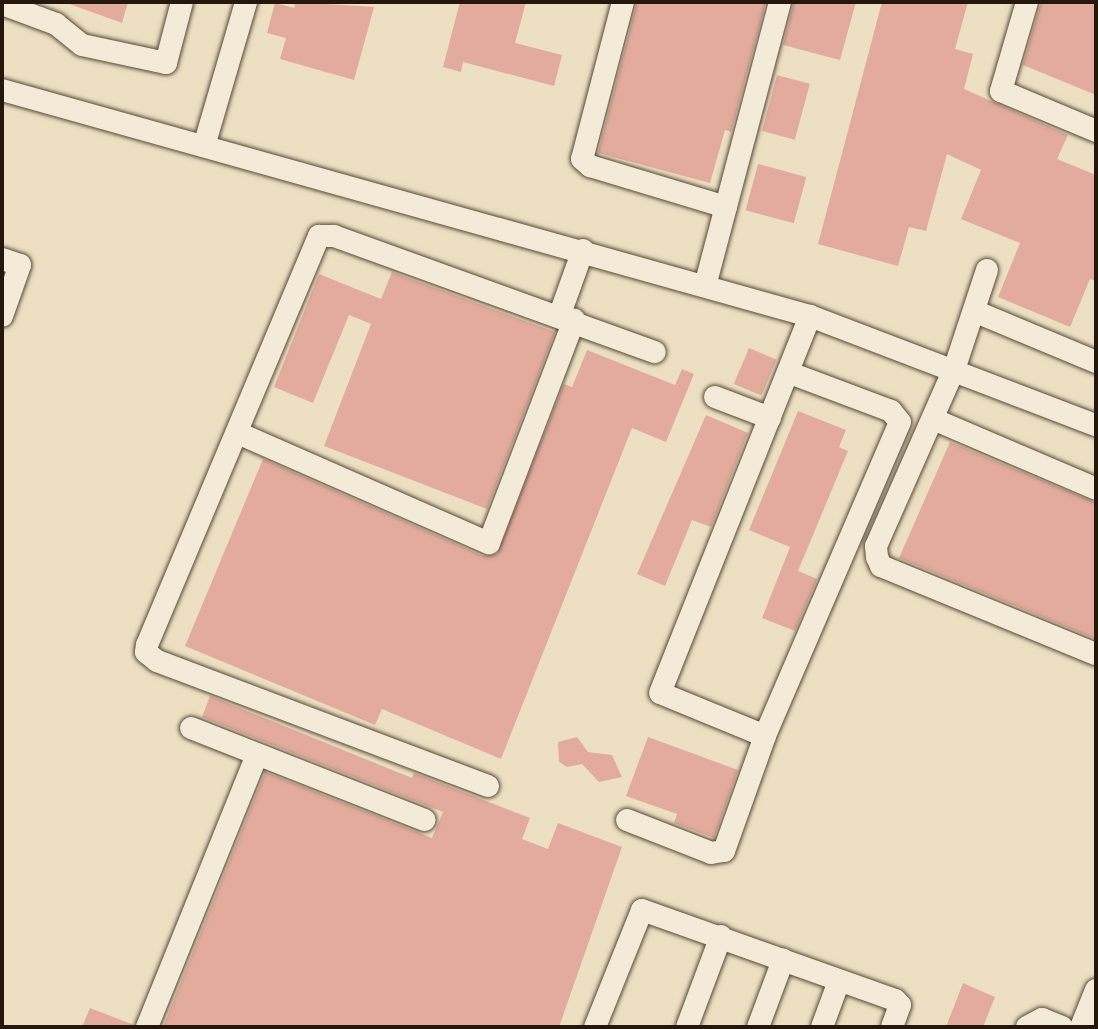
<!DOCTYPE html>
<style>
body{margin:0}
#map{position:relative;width:1098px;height:1029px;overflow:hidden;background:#ede0c2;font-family:"IM FELL French Canon",serif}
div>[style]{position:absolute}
.building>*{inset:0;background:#e2ab9d;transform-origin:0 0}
.roads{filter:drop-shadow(0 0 2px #574939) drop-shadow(0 0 2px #574939)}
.minor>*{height:22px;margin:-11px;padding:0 11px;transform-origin:11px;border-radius:11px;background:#f3ebd7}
span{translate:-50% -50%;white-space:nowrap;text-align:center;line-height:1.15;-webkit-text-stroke:6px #f3ebd7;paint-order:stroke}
.frame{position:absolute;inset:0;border:4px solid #25170b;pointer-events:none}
</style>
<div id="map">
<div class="building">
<div style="clip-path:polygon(64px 2px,128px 2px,122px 23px)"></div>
<div style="clip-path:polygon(296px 2px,374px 7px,354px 80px,280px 59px,286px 38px,267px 33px,275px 3px,294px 8px)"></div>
<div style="clip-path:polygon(460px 2px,526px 2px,515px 43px,562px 55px,554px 86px,463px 62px,461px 72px,443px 67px)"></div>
<div style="clip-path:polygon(637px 2px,766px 2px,731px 132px,725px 130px,710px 183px,598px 153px)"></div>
<div style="clip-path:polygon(794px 2px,856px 2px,840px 60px,783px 45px)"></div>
<div style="clip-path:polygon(882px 2px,968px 2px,955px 49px,973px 54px,964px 89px,1068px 135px,1057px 159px,1096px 175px,1096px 281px,1090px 279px,1070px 327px,998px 297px,1020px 243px,961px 219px,981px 170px,947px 154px,926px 231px,909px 227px,898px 266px,818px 244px)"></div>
<div style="clip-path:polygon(1041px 2px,1096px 2px,1096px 95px,1023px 65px)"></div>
<div style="left:777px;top:75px;width:34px;height:58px;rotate:15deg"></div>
<div style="left:758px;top:164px;width:50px;height:48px;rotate:15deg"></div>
<div style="clip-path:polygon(392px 272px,555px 332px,487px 509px,324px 446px,371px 324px,349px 315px,313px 403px,274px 387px,319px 274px,381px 299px)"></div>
<div style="left:749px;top:348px;width:30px;height:39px;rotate:23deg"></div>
<div style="clip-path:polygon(587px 350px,675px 385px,682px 369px,694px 374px,666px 442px,632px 428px,501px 759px,382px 709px,375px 725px,185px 646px,263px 459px,483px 556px,497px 554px,564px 384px,572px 387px)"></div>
<div style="clip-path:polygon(798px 411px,846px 430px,839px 447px,848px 451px,798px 571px,817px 579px,795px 631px,762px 618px,790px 547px,749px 530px)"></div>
<div style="clip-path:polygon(706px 415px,748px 433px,711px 527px,692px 520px,665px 586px,637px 574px)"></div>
<div style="clip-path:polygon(950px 442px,1096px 503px,1096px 639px,899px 558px)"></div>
<div style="clip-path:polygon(210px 696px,412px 778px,414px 773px,530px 818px,522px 839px,548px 849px,558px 823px,622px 847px,559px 1027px,163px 1027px,265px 772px,432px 838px,443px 812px,202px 717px)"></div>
<div style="clip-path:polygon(577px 737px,588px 752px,612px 755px,622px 777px,599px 782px,582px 764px,567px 767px,559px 762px,558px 742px)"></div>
<div style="clip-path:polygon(648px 737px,738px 770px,714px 838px,674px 823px,677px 814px,626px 796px)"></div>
<div style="clip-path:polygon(963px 983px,995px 997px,983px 1027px,946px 1027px)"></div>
<div style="clip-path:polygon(90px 1008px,134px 1025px,133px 1027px,82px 1027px)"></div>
</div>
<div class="roads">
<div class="minor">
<div style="left:623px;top:2px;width:162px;rotate:104.6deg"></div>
<div style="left:582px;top:159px;width:11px;rotate:41deg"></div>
<div style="left:590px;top:166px;width:142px;rotate:16.8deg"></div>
<div style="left:1027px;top:2px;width:93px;rotate:106.3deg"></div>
<div style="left:1001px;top:91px;width:103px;rotate:22.8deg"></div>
<div style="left:2px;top:4px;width:58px;rotate:20.3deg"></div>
<div style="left:56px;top:24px;width:33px;rotate:39deg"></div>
<div style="left:82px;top:45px;width:86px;rotate:12.1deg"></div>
<div style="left:166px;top:63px;width:63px;rotate:-75.3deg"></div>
<div style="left:2px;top:90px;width:839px;rotate:15.63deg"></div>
<div style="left:810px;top:316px;width:306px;rotate:20.9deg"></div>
<div style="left:204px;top:146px;width:150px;rotate:-73.7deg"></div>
<div style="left:2px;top:259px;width:19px;rotate:18deg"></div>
<div style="left:20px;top:265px;width:54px;rotate:109.4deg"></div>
<div style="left:987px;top:270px;width:102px;rotate:108.3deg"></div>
<div style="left:955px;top:367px;width:196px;rotate:113.8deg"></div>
<div style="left:876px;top:546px;width:11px;rotate:85deg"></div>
<div style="left:877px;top:557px;width:10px;rotate:66deg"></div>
<div style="left:881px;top:566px;width:232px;rotate:22.3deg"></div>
<div style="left:705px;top:286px;width:294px;rotate:-75.2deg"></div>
<div style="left:974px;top:311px;width:132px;rotate:22.7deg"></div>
<div style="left:560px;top:314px;width:68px;rotate:-70.2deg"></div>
<div style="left:790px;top:373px;width:108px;rotate:20.6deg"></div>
<div style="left:891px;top:411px;width:14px;rotate:51deg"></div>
<div style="left:900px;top:422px;width:342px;rotate:113.3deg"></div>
<div style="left:765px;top:736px;width:113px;rotate:-157.7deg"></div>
<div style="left:660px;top:693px;width:406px;rotate:-68.3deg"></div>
<div style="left:715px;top:397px;width:59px;rotate:20.9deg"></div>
<div style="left:933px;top:419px;width:177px;rotate:23.2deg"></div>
<div style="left:238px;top:433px;width:274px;rotate:23.7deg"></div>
<div style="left:489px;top:543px;width:239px;rotate:-69.1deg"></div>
<div style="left:191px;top:728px;width:251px;rotate:21.5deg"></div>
<div style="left:488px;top:786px;width:354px;rotate:-159.3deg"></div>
<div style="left:157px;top:661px;width:14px;rotate:-141deg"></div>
<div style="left:146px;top:652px;width:7px;rotate:-82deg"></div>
<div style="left:147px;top:645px;width:444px;rotate:-67.2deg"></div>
<div style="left:319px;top:236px;width:15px"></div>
<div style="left:334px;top:236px;width:341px;rotate:19.9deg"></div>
<div style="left:627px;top:820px;width:90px;rotate:21.4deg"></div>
<div style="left:711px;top:853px;width:13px;rotate:-9deg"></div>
<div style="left:724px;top:851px;width:122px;rotate:-70.4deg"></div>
<div style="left:147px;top:1027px;width:293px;rotate:-68deg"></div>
<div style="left:595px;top:1027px;width:126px;rotate:-68.1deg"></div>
<div style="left:642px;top:910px;width:269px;rotate:19.6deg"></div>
<div style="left:895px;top:1000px;width:7px;rotate:45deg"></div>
<div style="left:900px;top:1005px;width:23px;rotate:110deg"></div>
<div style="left:687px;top:1027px;width:97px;rotate:-69.5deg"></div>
<div style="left:758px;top:1027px;width:72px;rotate:-69.5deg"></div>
<div style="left:822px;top:1027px;width:49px;rotate:-69.7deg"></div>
<div style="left:1027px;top:1027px;width:17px;rotate:-28deg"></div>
<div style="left:1042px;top:1019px;width:22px;rotate:22deg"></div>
<div style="left:1081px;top:1027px;width:40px;rotate:-68deg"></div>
</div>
</div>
<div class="frame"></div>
</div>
